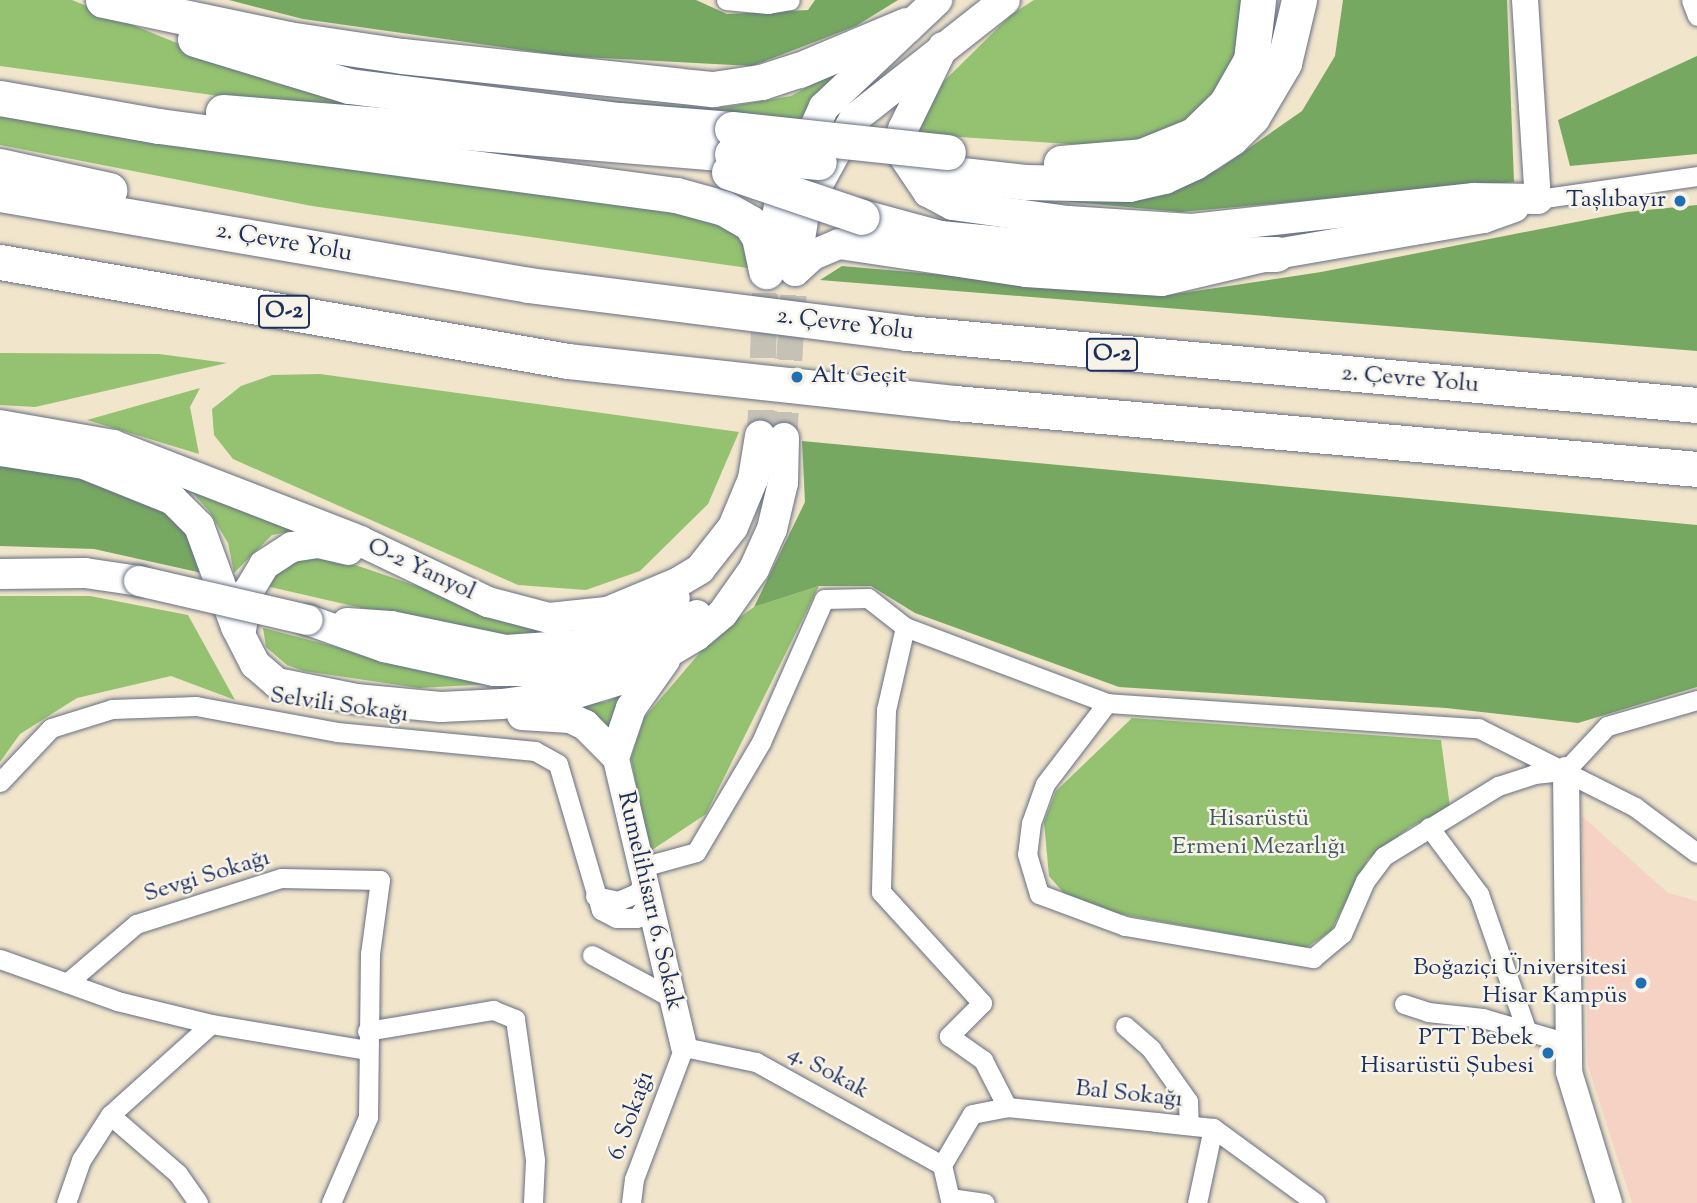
<!DOCTYPE html>
<meta charset="utf-8">
<style>
body{margin:0}
#map{position:relative;width:1697px;height:1203px;overflow:hidden;background:#f1e5cb;font-family:"Sorts Mill Goudy",serif}
div>[style]{position:absolute}
.built>*{inset:0;background:#f6d2c4}
.green>*{inset:0;background:#94c270}
.forest>*{inset:0;background:#77a862}
.secondary-tunnel>*{height:26px;margin-top:-13px;transform-origin:0;background:repeating-linear-gradient(90deg,#c6c1b5 0 26px,transparent 0 39px)}
.roads{filter:drop-shadow(0 0 2px #666f84) drop-shadow(0 0 2px #666f84)}
.street>*{height:19px;margin:-9.5px;padding:0 9.5px;transform-origin:9.5px;border-radius:9.5px;background:#fff}
.secondary>*{height:26px;margin:-13px;padding:0 13px;transform-origin:13px;border-radius:13px;background:#fff}
.primary>*{height:30px;margin:-15px;padding:0 15px;transform-origin:15px;border-radius:15px;background:#fff}
.highway>*{height:35px;margin:-17.5px;padding:0 17.5px;transform-origin:17.5px;border-radius:17.5px;background:#fff}
.bridges{filter:drop-shadow(0 0 2px #666f84) drop-shadow(0 0 2px #666f84)}
.primary-bridge>*{height:30px;margin:-15px;padding:0 15px;transform-origin:15px;border-radius:15px;background:#fff}
.highway-bridge>*{height:35px;margin:-17.5px;padding:0 17.5px;transform-origin:17.5px;border-radius:17.5px;background:#fff}
.dots>*{width:19px;height:19px;translate:-50% -50%;box-sizing:border-box;border:4px solid #f7f3e8;border-radius:50%}
span{translate:-50% -50%;white-space:nowrap;text-align:center;line-height:1.15;-webkit-text-stroke:5px #f7f3e8;paint-order:stroke}
.shield-label span{padding:2px 5px;background:#f7f3e8;border:2px solid;border-radius:5px;-webkit-text-stroke-width:0}
.shield-label{font-size:23px;color:#1b2f5e;font-weight:700}
.poi-label{font-size:24px;color:#1b2f5e}
.right{translate:-100% -50%;text-align:right}
.left{translate:0 -50%;text-align:left}
.street-label{font-size:24px;color:#1b2f5e}
.park-label{font-size:24px;color:#3f5b63}
</style>
<div id="map">
<div class="built">
<div style="clip-path:polygon(1582px 816px,1668px 893px,1697px 901px,1697px 1203px,1632px 1203px,1588px 1066px)"></div>
</div>
<div class="green">
<div style="clip-path:polygon(0 0,72px 0,274px 83px,376px 107px,249px 100px,0 66px)"></div>
<div style="clip-path:polygon(1034px 0,1248px 0,1241px 60px,1181px 129px,1116px 147px,913px 134px,941px 84px,1012px 14px)"></div>
<div style="clip-path:polygon(853px 61px,800px 128px,429px 85px,715px 109px,791px 96px)"></div>
<div style="clip-path:polygon(0 117px,376px 163px,671px 207px,737px 224px,752px 249px,748px 268px,312px 206px,0 145px)"></div>
<div style="clip-path:polygon(0 353px,159px 354px,227px 363px,35px 407px,0 405px)"></div>
<div style="clip-path:polygon(320px 374px,739px 432px,708px 504px,640px 571px,586px 590px,518px 585px,233px 459px,214px 435px,212px 409px,241px 386px,272px 375px)"></div>
<div style="clip-path:polygon(200px 388px,190px 407px,199px 454px,87px 420px)"></div>
<div style="clip-path:polygon(184px 483px,304px 529px,272px 535px,234px 573px,228px 543px,209px 511px)"></div>
<div style="clip-path:polygon(302px 557px,332px 557px,549px 631px,497px 639px,266px 586px,282px 566px)"></div>
<div style="clip-path:polygon(819px 586px,706px 814px,649px 852px,631px 758px,644px 718px,715px 635px,754px 607px)"></div>
<div style="clip-path:polygon(0 596px,90px 596px,188px 615px,235px 700px,171px 676px,77px 698px,20px 734px,0 762px)"></div>
<div style="clip-path:polygon(263px 628px,457px 678px,526px 682px,419px 688px,304px 671px,287px 665px,266px 647px)"></div>
<div style="clip-path:polygon(635px 688px,614px 732px,565px 706px,606px 702px)"></div>
<div style="clip-path:polygon(1132px 718px,1441px 740px,1450px 807px,1410px 827px,1368px 859px,1331px 931px,1306px 948px,1109px 912px,1069px 899px,1049px 876px,1044px 822px,1056px 791px)"></div>
</div>
<div class="forest">
<div style="clip-path:polygon(229px 0,696px 0,727px 14px,808px 10px,815px 0,898px 0,856px 26px,752px 66px,564px 56px,303px 19px)"></div>
<div style="clip-path:polygon(1343px 0,1507px 0,1514px 182px,1181px 212px,997px 195px,1157px 194px,1219px 169px,1302px 111px,1335px 56px)"></div>
<div style="clip-path:polygon(1697px 56px,1697px 154px,1570px 166px,1558px 120px)"></div>
<div style="clip-path:polygon(1697px 205px,1697px 351px,820px 280px,842px 266px,1169px 295px,1321px 272px,1627px 212px)"></div>
<div style="clip-path:polygon(802px 441px,1697px 525px,1697px 687px,1578px 723px,1446px 708px,1119px 687px,915px 613px,871px 586px,819px 586px,754px 607px,805px 502px)"></div>
<div style="clip-path:polygon(0 458px,126px 488px,185px 527px,202px 573px,94px 549px,0 546px)"></div>
</div>
<div class="secondary-tunnel">
<div style="left:760px;top:436px;width:165px;rotate:-87.9deg"></div>
<div style="left:784px;top:438px;width:167px;rotate:-86.2deg"></div>
</div>
<div class="roads">
<div class="street">
<div style="left:726px;top:0;width:42px;rotate:5.4deg"></div>
<div style="left:768px;top:4px;width:22px;rotate:-10deg"></div>
<div style="left:1691px;top:0;width:17px;rotate:69deg"></div>
<div style="left:1538px;top:199px;width:161px;rotate:-8.2deg"></div>
<div style="left:905px;top:627px;width:85px;rotate:102.9deg"></div>
<div style="left:886px;top:710px;width:182px;rotate:91.6deg"></div>
<div style="left:881px;top:892px;width:150px;rotate:47.7deg"></div>
<div style="left:982px;top:1003px;width:47px;rotate:135deg"></div>
<div style="left:949px;top:1036px;width:42px;rotate:35.2deg"></div>
<div style="left:983px;top:1060px;width:53px;rotate:62.9deg"></div>
<div style="left:1107px;top:703px;width:102px;rotate:127.4deg"></div>
<div style="left:1045px;top:784px;width:41px;rotate:109.7deg"></div>
<div style="left:1031px;top:823px;width:31px;rotate:97deg"></div>
<div style="left:1027px;top:854px;width:42px;rotate:73.3deg"></div>
<div style="left:1039px;top:894px;width:92px;rotate:20.4deg"></div>
<div style="left:1125px;top:926px;width:191px;rotate:9.7deg"></div>
<div style="left:1313px;top:958px;width:38px;rotate:-40deg"></div>
<div style="left:1342px;top:934px;width:58px;rotate:-66.5deg"></div>
<div style="left:1365px;top:881px;width:31px;rotate:-53deg"></div>
<div style="left:1384px;top:856px;width:134px;rotate:-31.6deg"></div>
<div style="left:1498px;top:786px;width:38px;rotate:-18deg"></div>
<div style="left:1534px;top:774px;width:31px;rotate:-6deg"></div>
<div style="left:1566px;top:770px;width:60px;rotate:-47deg"></div>
<div style="left:1607px;top:726px;width:94px;rotate:-16.1deg"></div>
<div style="left:0;top:782px;width:74px;rotate:-46.6deg"></div>
<div style="left:51px;top:728px;width:64px;rotate:-17.3deg"></div>
<div style="left:112px;top:709px;width:84px;rotate:-2deg"></div>
<div style="left:196px;top:706px;width:143px;rotate:10.4deg"></div>
<div style="left:337px;top:732px;width:199px;rotate:5.5deg"></div>
<div style="left:535px;top:751px;width:26px;rotate:29deg"></div>
<div style="left:558px;top:764px;width:152px;rotate:73.6deg"></div>
<div style="left:601px;top:910px;width:17px;rotate:28deg"></div>
<div style="left:616px;top:918px;width:21px"></div>
<div style="left:637px;top:918px;width:22px;rotate:-56deg"></div>
<div style="left:1429px;top:827px;width:84px;rotate:53.3deg"></div>
<div style="left:1479px;top:894px;width:143px;rotate:70.8deg"></div>
<div style="left:642px;top:867px;width:56px;rotate:-15.5deg"></div>
<div style="left:696px;top:852px;width:128px;rotate:-59.4deg"></div>
<div style="left:761px;top:742px;width:156px;rotate:-66.2deg"></div>
<div style="left:824px;top:599px;width:44px;rotate:-1.3deg"></div>
<div style="left:868px;top:598px;width:47px;rotate:38.1deg"></div>
<div style="left:905px;top:627px;width:216px;rotate:20.6deg"></div>
<div style="left:1107px;top:703px;width:372px;rotate:3.9deg"></div>
<div style="left:1478px;top:728px;width:176px;rotate:26.7deg"></div>
<div style="left:1635px;top:807px;width:77px;rotate:36.6deg"></div>
<div style="left:595px;top:896px;width:24px;rotate:12deg"></div>
<div style="left:618px;top:901px;width:21px;rotate:-23deg"></div>
<div style="left:637px;top:893px;width:15px;rotate:-58deg"></div>
<div style="left:592px;top:955px;width:91px;rotate:28.3deg"></div>
<div style="left:0;top:959px;width:124px;rotate:19.7deg"></div>
<div style="left:117px;top:1001px;width:97px;rotate:13.7deg"></div>
<div style="left:211px;top:1024px;width:157px;rotate:9.5deg"></div>
<div style="left:67px;top:983px;width:91px;rotate:-40.5deg"></div>
<div style="left:136px;top:924px;width:152px;rotate:-17.6deg"></div>
<div style="left:281px;top:878px;width:99px;rotate:1.2deg"></div>
<div style="left:380px;top:880px;width:75px;rotate:97.7deg"></div>
<div style="left:370px;top:954px;width:163px;rotate:90.7deg"></div>
<div style="left:368px;top:1117px;width:94px;rotate:113.3deg"></div>
<div style="left:1404px;top:1004px;width:25px;rotate:18deg"></div>
<div style="left:1428px;top:1012px;width:55px;rotate:6.2deg"></div>
<div style="left:1483px;top:1018px;width:92px;rotate:16.5deg"></div>
<div style="left:1125px;top:1026px;width:35px;rotate:41deg"></div>
<div style="left:1151px;top:1049px;width:64px;rotate:54.6deg"></div>
<div style="left:1188px;top:1101px;width:24px;rotate:88deg"></div>
<div style="left:367px;top:1031px;width:128px;rotate:-9.5deg"></div>
<div style="left:493px;top:1010px;width:24px;rotate:22deg"></div>
<div style="left:515px;top:1019px;width:142px;rotate:81.9deg"></div>
<div style="left:535px;top:1160px;width:43px;rotate:92.7deg"></div>
<div style="left:110px;top:1115px;width:90px;rotate:40.9deg"></div>
<div style="left:178px;top:1174px;width:35px;rotate:55deg"></div>
<div style="left:942px;top:1165px;width:59px;rotate:-59.5deg"></div>
<div style="left:972px;top:1114px;width:36px;rotate:-11deg"></div>
<div style="left:1007px;top:1107px;width:150px;rotate:5.7deg"></div>
<div style="left:1156px;top:1122px;width:57px;rotate:6deg"></div>
<div style="left:1213px;top:1128px;width:127px;rotate:36.1deg"></div>
<div style="left:942px;top:1165px;width:39px;rotate:77deg"></div>
<div style="left:950px;top:1198px;width:35px;rotate:8deg"></div>
<div style="left:66px;top:1203px;width:46px;rotate:-70.8deg"></div>
<div style="left:81px;top:1160px;width:54px;rotate:-57.2deg"></div>
<div style="left:110px;top:1115px;width:136px;rotate:-42deg"></div>
<div style="left:631px;top:1203px;width:24px;rotate:-83deg"></div>
<div style="left:634px;top:1179px;width:141px;rotate:-69.3deg"></div>
<div style="left:684px;top:1047px;width:74px;rotate:11.8deg"></div>
<div style="left:756px;top:1062px;width:213px;rotate:29deg"></div>
<div style="left:1197px;top:1203px;width:77px;rotate:-78deg"></div>
</div>
<div class="secondary">
<div style="left:1525px;top:0;width:199px;rotate:86.3deg"></div>
<div style="left:615px;top:755px;width:300px;rotate:76.7deg"></div>
<div style="left:1566px;top:770px;width:302px;rotate:89.4deg"></div>
<div style="left:1569px;top:1072px;width:137px;rotate:73deg"></div>
</div>
<div class="primary">
<div style="left:943px;top:47px;width:91px;rotate:116deg"></div>
<div style="left:903px;top:129px;width:26px;rotate:90deg"></div>
<div style="left:903px;top:155px;width:45px;rotate:56deg"></div>
<div style="left:928px;top:192px;width:27px;rotate:28deg"></div>
<div style="left:952px;top:205px;width:117px;rotate:7.9deg"></div>
<div style="left:1068px;top:221px;width:124px;rotate:3.7deg"></div>
<div style="left:1192px;top:229px;width:284px;rotate:-6.3deg"></div>
<div style="left:1474px;top:198px;width:64px;rotate:0.9deg"></div>
<div style="left:766px;top:269px;width:64px;rotate:-78.3deg"></div>
<div style="left:779px;top:206px;width:109px;rotate:-65.6deg"></div>
<div style="left:824px;top:107px;width:156px;rotate:-43.4deg"></div>
<div style="left:795px;top:271px;width:24px;rotate:-42deg"></div>
<div style="left:813px;top:255px;width:28px;rotate:-23deg"></div>
<div style="left:839px;top:244px;width:189px;rotate:8.5deg"></div>
<div style="left:1026px;top:272px;width:136px;rotate:3.8deg"></div>
<div style="left:1162px;top:281px;width:117px;rotate:-13.3deg"></div>
<div style="left:1276px;top:254px;width:211px;rotate:-9.8deg"></div>
<div style="left:1484px;top:218px;width:32px;rotate:-20deg"></div>
<div style="left:795px;top:271px;width:64px;rotate:-81deg"></div>
<div style="left:805px;top:208px;width:102px;rotate:-61.2deg"></div>
<div style="left:854px;top:119px;width:192px;rotate:-38.2deg"></div>
<div style="left:0;top:425px;width:115px;rotate:10deg"></div>
<div style="left:113px;top:445px;width:265px;rotate:21.2deg"></div>
<div style="left:360px;top:541px;width:142px;rotate:25.5deg"></div>
<div style="left:488px;top:602px;width:63px;rotate:14.7deg"></div>
<div style="left:549px;top:618px;width:58px;rotate:-5.9deg"></div>
<div style="left:607px;top:612px;width:76px;rotate:-22.5deg"></div>
<div style="left:677px;top:583px;width:27px;rotate:-31deg"></div>
<div style="left:700px;top:569px;width:53px;rotate:-51.8deg"></div>
<div style="left:733px;top:527px;width:52px;rotate:-67.4deg"></div>
<div style="left:753px;top:479px;width:44px;rotate:-80.8deg"></div>
<div style="left:0;top:451px;width:85px;rotate:8.8deg"></div>
<div style="left:84px;top:464px;width:96px;rotate:22deg"></div>
<div style="left:173px;top:500px;width:37px;rotate:45deg"></div>
<div style="left:199px;top:526px;width:108px;rotate:69.9deg"></div>
<div style="left:236px;top:627px;width:42px;rotate:62.8deg"></div>
<div style="left:255px;top:664px;width:29px;rotate:41deg"></div>
<div style="left:277px;top:683px;width:81px;rotate:11.4deg"></div>
<div style="left:356px;top:699px;width:85px;rotate:5.4deg"></div>
<div style="left:441px;top:707px;width:61px;rotate:-2.8deg"></div>
<div style="left:502px;top:704px;width:73px;rotate:-7.9deg"></div>
<div style="left:574px;top:694px;width:54px;rotate:-17.1deg"></div>
<div style="left:626px;top:678px;width:82px;rotate:-31deg"></div>
<div style="left:696px;top:636px;width:35px;rotate:-40deg"></div>
<div style="left:723px;top:613px;width:54px;rotate:-54.8deg"></div>
<div style="left:754px;top:569px;width:44px;rotate:-65.8deg"></div>
<div style="left:772px;top:529px;width:47px;rotate:-76.6deg"></div>
<div style="left:783px;top:483px;width:45px;rotate:-88.7deg"></div>
<div style="left:0;top:574px;width:85px;rotate:-0.7deg"></div>
<div style="left:85px;top:573px;width:55px;rotate:8.4deg"></div>
<div style="left:308px;top:620px;width:81px;rotate:19.6deg"></div>
<div style="left:384px;top:647px;width:113px;rotate:12.3deg"></div>
<div style="left:494px;top:671px;width:79px"></div>
<div style="left:573px;top:671px;width:50px;rotate:-19.9deg"></div>
<div style="left:620px;top:654px;width:86px;rotate:-26.9deg"></div>
<div style="left:347px;top:623px;width:44px;rotate:3.9deg"></div>
<div style="left:391px;top:626px;width:117px;rotate:11.8deg"></div>
<div style="left:506px;top:650px;width:72px;rotate:-4deg"></div>
<div style="left:578px;top:645px;width:52px;rotate:-17.7deg"></div>
<div style="left:628px;top:629px;width:56px;rotate:-33.4deg"></div>
<div style="left:241px;top:630px;width:39px;rotate:-80deg"></div>
<div style="left:248px;top:592px;width:31px;rotate:-59deg"></div>
<div style="left:264px;top:565px;width:33px;rotate:-33deg"></div>
<div style="left:292px;top:547px;width:26px;rotate:-9deg"></div>
<div style="left:318px;top:543px;width:31px;rotate:13deg"></div>
<div style="left:522px;top:715px;width:48px;rotate:3.6deg"></div>
<div style="left:570px;top:718px;width:17px;rotate:25deg"></div>
<div style="left:585px;top:725px;width:42px;rotate:45deg"></div>
<div style="left:615px;top:755px;width:50px;rotate:-71.2deg"></div>
<div style="left:631px;top:708px;width:59px;rotate:-54.7deg"></div>
</div>
<div class="highway">
<div style="left:103px;top:0;width:189px;rotate:11.9deg"></div>
<div style="left:288px;top:39px;width:115px;rotate:8.5deg"></div>
<div style="left:402px;top:56px;width:313px;rotate:6.1deg"></div>
<div style="left:713px;top:89px;width:49px;rotate:-8.3deg"></div>
<div style="left:761px;top:82px;width:40px;rotate:-18deg"></div>
<div style="left:799px;top:70px;width:116px;rotate:-22.8deg"></div>
<div style="left:195px;top:39px;width:161px;rotate:17deg"></div>
<div style="left:349px;top:86px;width:272px;rotate:7.2deg"></div>
<div style="left:619px;top:120px;width:113px;rotate:4.6deg"></div>
<div style="left:0;top:98px;width:161px;rotate:10deg"></div>
<div style="left:159px;top:126px;width:522px;rotate:7.6deg"></div>
<div style="left:676px;top:195px;width:50px;rotate:15.2deg"></div>
<div style="left:724px;top:208px;width:30px;rotate:30deg"></div>
<div style="left:750px;top:223px;width:17px;rotate:57deg"></div>
<div style="left:759px;top:237px;width:35px;rotate:78deg"></div>
<div style="left:223px;top:112px;width:511px;rotate:4.72deg"></div>
<div style="left:1061px;top:163px;width:81px;rotate:-4.9deg"></div>
<div style="left:1142px;top:156px;width:56px;rotate:-22deg"></div>
<div style="left:1194px;top:135px;width:45px;rotate:-44.1deg"></div>
<div style="left:1226px;top:104px;width:51px;rotate:-60.4deg"></div>
<div style="left:1251px;top:60px;width:60px;rotate:-83.3deg"></div>
<div style="left:0;top:166px;width:112px;rotate:12.4deg"></div>
<div style="left:944px;top:173px;width:81px;rotate:6.3deg"></div>
<div style="left:1025px;top:182px;width:104px;rotate:1.1deg"></div>
<div style="left:1129px;top:184px;width:36px;rotate:-13deg"></div>
<div style="left:1164px;top:176px;width:33px;rotate:-25deg"></div>
<div style="left:1194px;top:162px;width:44px;rotate:-33deg"></div>
<div style="left:1231px;top:138px;width:30px;rotate:-45deg"></div>
<div style="left:1252px;top:117px;width:63px;rotate:-59.3deg"></div>
<div style="left:1284px;top:63px;width:65px;rotate:-76.6deg"></div>
<div style="left:0;top:194px;width:537px;rotate:9.76deg"></div>
<div style="left:529px;top:285px;width:381px;rotate:7.2deg"></div>
<div style="left:907px;top:333px;width:793px;rotate:5.21deg"></div>
<div style="left:862px;top:217px;width:81px;rotate:15.1deg"></div>
<div style="left:940px;top:238px;width:102px;rotate:5.6deg"></div>
<div style="left:1042px;top:248px;width:114px;rotate:3.5deg"></div>
<div style="left:1156px;top:255px;width:120px;rotate:-0.5deg"></div>
<div style="left:0;top:262px;width:577px;rotate:9.89deg"></div>
<div style="left:568px;top:361px;width:389px;rotate:6.2deg"></div>
<div style="left:955px;top:403px;width:745px;rotate:5.08deg"></div>
</div>
</div>
<div class="bridges">
<div class="primary-bridge">
<div style="left:139px;top:581px;width:173px;rotate:13deg"></div>
</div>
<div class="highway-bridge">
<div style="left:732px;top:129px;width:217px;rotate:6.1deg"></div>
<div style="left:732px;top:154px;width:87px;rotate:5.3deg"></div>
<div style="left:729px;top:172px;width:140px;rotate:18.7deg"></div>
</div>
</div>
<div class="dots">
<div style="left:1680px;top:201px;background:#1f6fb2"></div>
<div style="left:797px;top:377px;background:#1f6fb2"></div>
<div style="left:1641px;top:983px;background:#1f6fb2"></div>
<div style="left:1548px;top:1053px;background:#1f6fb2"></div>
</div>
<div class="shield-label">
<span style="left:284px;top:312px">O-2</span>
<span style="left:1112px;top:355px">O-2</span>
</div>
<div class="poi-label">
<span class="right" style="left:1666px;top:201px">Taşlıbayır</span>
<span class="left" style="left:811px;top:377px">Alt Geçit</span>
<span class="right" style="left:1627px;top:983px">Boğaziçi Üniversitesi<br>Hisar Kampüs</span>
<span class="right" style="left:1534px;top:1053px">PTT Bebek<br>Hisarüstü Şubesi</span>
</div>
<div class="street-label">
<span style="left:284px;top:243px;rotate:10deg">2. Çevre Yolu</span>
<span style="left:845px;top:325px;rotate:7deg">2. Çevre Yolu</span>
<span style="left:1410px;top:380px;rotate:5deg">2. Çevre Yolu</span>
<span style="left:421px;top:570px;rotate:25deg">O-2 Yanyol</span>
<span style="left:339px;top:706px;rotate:8deg">Selvili Sokağı</span>
<span style="left:207px;top:877px;rotate:-17deg">Sevgi Sokağı</span>
<span style="left:649px;top:901px;rotate:77deg">Rumelihisarı 6. Sokak</span>
<span style="left:828px;top:1073px;rotate:28deg">4. Sokak</span>
<span style="left:1129px;top:1095px;rotate:6deg">Bal Sokağı</span>
<span style="left:632px;top:1116px;rotate:-70deg">6. Sokağı</span>
</div>
<div class="park-label">
<span style="left:1259px;top:834px">Hisarüstü<br>Ermeni Mezarlığı</span>
</div>
</div>
